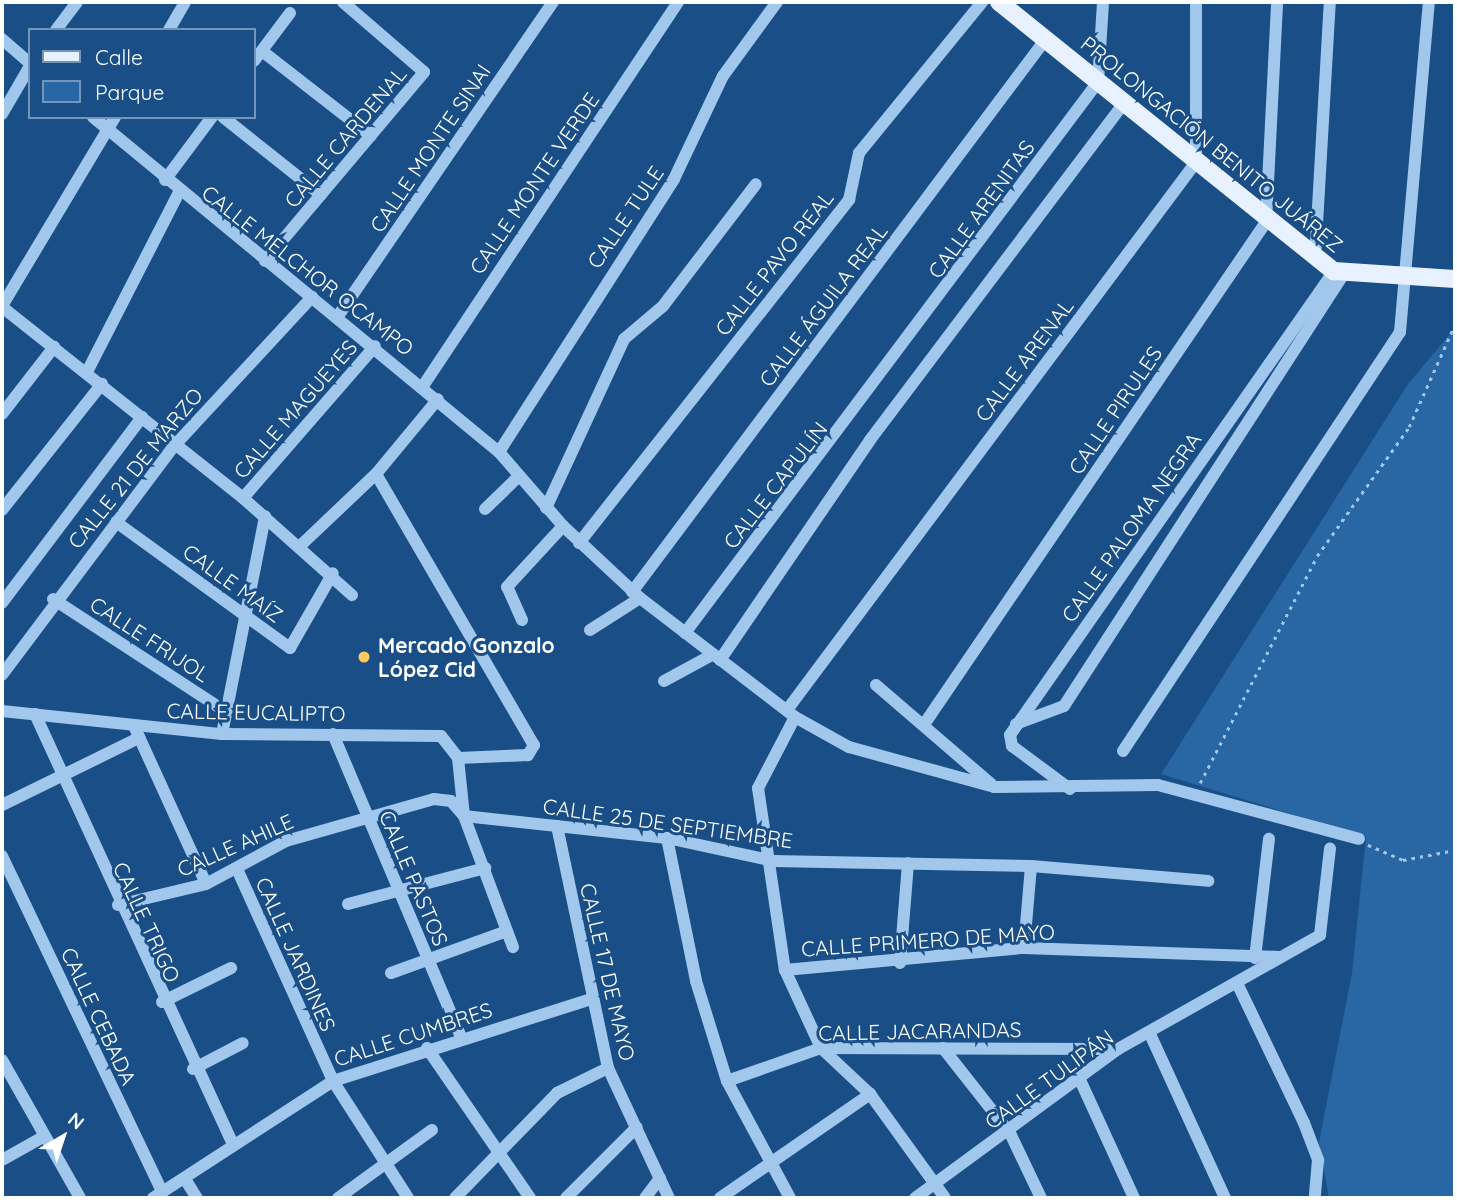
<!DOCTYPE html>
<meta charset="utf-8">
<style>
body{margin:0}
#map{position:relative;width:1457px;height:1200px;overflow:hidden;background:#194e87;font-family:Quicksand,sans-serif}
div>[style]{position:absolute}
.green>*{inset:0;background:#2966a4}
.path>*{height:2.5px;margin-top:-1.25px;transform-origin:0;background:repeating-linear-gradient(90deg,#a1c7ec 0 3.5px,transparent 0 8.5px)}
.minor>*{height:12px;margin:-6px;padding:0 6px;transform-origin:6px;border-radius:6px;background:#a1c7ec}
.major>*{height:18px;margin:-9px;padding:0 9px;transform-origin:9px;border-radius:9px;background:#e7f1ff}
.dots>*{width:19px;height:19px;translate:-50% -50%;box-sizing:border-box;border:4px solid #194e87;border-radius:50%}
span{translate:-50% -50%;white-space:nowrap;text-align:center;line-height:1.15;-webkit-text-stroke:6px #194e87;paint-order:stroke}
.street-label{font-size:21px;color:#fff}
.poi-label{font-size:21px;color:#fff;font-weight:700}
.left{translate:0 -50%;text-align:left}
.frame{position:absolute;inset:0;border:4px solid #fff;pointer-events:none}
.legend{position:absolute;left:28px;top:28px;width:228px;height:91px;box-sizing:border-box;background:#194e87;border:2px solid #7595b7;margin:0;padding:9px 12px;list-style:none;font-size:21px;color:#fff}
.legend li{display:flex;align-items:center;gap:14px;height:35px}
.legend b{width:35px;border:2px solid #7595b7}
.north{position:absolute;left:28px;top:1102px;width:70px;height:70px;-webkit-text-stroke:5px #194e87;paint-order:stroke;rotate:39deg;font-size:19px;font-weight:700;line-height:28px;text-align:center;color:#fff}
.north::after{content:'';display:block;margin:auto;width:24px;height:32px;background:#fff;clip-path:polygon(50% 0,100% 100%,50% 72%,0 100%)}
</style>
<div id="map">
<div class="green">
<div style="clip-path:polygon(1455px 328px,1455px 1198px,1329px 1198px,1319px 1142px,1352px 973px,1366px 837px,1161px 774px,1408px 384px)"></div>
</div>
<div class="path">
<div style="left:1200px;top:783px;width:255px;rotate:-62.7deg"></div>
<div style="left:1317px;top:556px;width:158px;rotate:-54.5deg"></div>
<div style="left:1409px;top:427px;width:113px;rotate:-65.9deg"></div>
<div style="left:1368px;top:845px;width:38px;rotate:23deg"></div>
<div style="left:1403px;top:860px;width:53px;rotate:-10.9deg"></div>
</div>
<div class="minor">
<div style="left:56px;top:30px;width:35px;rotate:-53deg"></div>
<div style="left:169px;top:30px;width:32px;rotate:-60deg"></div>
<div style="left:2px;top:39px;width:37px;rotate:41deg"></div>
<div style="left:262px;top:51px;width:138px;rotate:37.9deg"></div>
<div style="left:254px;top:61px;width:60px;rotate:-53.1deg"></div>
<div style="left:2px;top:114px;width:56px;rotate:-59.7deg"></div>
<div style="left:93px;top:117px;width:526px;rotate:39.53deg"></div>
<div style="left:499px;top:452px;width:98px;rotate:49.1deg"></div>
<div style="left:563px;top:526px;width:105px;rotate:43.1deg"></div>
<div style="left:640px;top:598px;width:195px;rotate:37.5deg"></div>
<div style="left:795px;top:717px;width:62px;rotate:29.1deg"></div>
<div style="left:849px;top:747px;width:150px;rotate:15.4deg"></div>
<div style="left:994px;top:787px;width:164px;rotate:-0.7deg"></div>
<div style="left:1158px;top:785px;width:208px;rotate:15deg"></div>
<div style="left:223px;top:117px;width:125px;rotate:38.5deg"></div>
<div style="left:165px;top:180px;width:79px;rotate:-53.3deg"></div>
<div style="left:1315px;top:259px;width:257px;rotate:-86.7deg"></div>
<div style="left:265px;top:261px;width:247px;rotate:-49.9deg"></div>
<div style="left:424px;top:72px;width:107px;rotate:-139.2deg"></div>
<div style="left:2px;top:306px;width:220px;rotate:-59.1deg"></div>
<div style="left:2px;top:307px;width:308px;rotate:38.4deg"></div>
<div style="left:243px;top:498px;width:146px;rotate:41.7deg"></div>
<div style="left:338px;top:316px;width:381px;rotate:-55.6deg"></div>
<div style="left:87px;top:372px;width:202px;rotate:-62.9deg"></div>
<div style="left:423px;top:386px;width:461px;rotate:-56.4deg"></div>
<div style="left:2px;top:414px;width:85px;rotate:-52.2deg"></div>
<div style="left:499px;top:452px;width:324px;rotate:-57.3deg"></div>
<div style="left:674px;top:179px;width:114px;rotate:-64.6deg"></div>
<div style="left:723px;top:76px;width:92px;rotate:-53.9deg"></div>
<div style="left:376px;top:474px;width:314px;rotate:59.8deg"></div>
<div style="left:534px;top:745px;width:12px;rotate:121deg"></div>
<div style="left:528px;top:755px;width:70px;rotate:177.5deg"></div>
<div style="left:243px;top:498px;width:201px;rotate:-49deg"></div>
<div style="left:546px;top:508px;width:186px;rotate:-65.2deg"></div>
<div style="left:624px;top:339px;width:51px;rotate:-40.2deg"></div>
<div style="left:663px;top:306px;width:153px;rotate:-52.7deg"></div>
<div style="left:485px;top:509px;width:47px;rotate:-44.1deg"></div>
<div style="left:2px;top:510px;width:161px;rotate:-51.6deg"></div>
<div style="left:116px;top:522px;width:215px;rotate:35.9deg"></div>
<div style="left:290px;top:648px;width:86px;rotate:-60.2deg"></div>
<div style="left:579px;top:543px;width:437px;rotate:-51.8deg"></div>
<div style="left:849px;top:200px;width:48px;rotate:-78deg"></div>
<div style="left:859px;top:153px;width:195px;rotate:-50.8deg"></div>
<div style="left:300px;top:546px;width:105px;rotate:-43.5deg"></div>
<div style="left:376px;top:474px;width:97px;rotate:-50.4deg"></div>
<div style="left:632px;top:592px;width:689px;rotate:-53.2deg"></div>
<div style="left:53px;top:599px;width:205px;rotate:33.1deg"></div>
<div style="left:2px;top:603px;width:233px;rotate:-53deg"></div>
<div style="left:522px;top:620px;width:36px;rotate:-114deg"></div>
<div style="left:507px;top:587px;width:83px;rotate:-47.4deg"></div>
<div style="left:590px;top:630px;width:59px;rotate:-32.6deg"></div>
<div style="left:685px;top:633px;width:689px;rotate:-53.15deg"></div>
<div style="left:1098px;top:82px;width:80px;rotate:-86.4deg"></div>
<div style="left:720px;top:660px;width:266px;rotate:-55.7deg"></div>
<div style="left:870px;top:440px;width:421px;rotate:-53deg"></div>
<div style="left:2px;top:675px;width:288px;rotate:-53.1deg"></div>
<div style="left:175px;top:445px;width:202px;rotate:-47.2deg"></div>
<div style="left:664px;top:681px;width:55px;rotate:-28.4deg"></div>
<div style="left:876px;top:685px;width:152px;rotate:40.7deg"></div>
<div style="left:787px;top:710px;width:684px;rotate:-53.26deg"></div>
<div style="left:1196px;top:162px;width:160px;rotate:-90deg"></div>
<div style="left:2px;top:711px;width:221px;rotate:6deg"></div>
<div style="left:222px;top:734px;width:219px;rotate:0.5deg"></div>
<div style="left:441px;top:736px;width:28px;rotate:52deg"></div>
<div style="left:458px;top:758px;width:58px;rotate:84.1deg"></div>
<div style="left:464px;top:816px;width:140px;rotate:69.5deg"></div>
<div style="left:35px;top:714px;width:472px;rotate:65.3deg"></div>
<div style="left:795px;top:717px;width:80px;rotate:117.5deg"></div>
<div style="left:758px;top:788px;width:184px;rotate:81.6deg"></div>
<div style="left:785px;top:970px;width:86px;rotate:65.2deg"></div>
<div style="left:821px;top:1048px;width:67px;rotate:43.2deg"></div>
<div style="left:870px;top:1094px;width:128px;rotate:54.2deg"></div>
<div style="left:925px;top:723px;width:606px;rotate:-55.76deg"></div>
<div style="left:1266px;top:222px;width:220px;rotate:-87.1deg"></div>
<div style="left:1016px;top:724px;width:51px;rotate:-20.6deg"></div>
<div style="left:1064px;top:706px;width:517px;rotate:-57.08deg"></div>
<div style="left:135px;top:728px;width:171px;rotate:65.5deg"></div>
<div style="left:222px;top:734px;width:222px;rotate:-78.8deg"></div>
<div style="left:333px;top:734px;width:329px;rotate:67.1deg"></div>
<div style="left:1123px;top:751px;width:502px;rotate:-56.53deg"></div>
<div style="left:1400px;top:332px;width:331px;rotate:-85deg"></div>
<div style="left:1070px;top:789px;width:72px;rotate:-143.4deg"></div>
<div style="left:1012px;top:746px;width:11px;rotate:-100deg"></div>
<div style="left:1010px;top:735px;width:566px;rotate:-55.07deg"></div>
<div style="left:2px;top:805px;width:153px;rotate:-26.1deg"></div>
<div style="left:464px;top:816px;width:204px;rotate:6.2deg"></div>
<div style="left:667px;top:838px;width:108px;rotate:12.2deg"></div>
<div style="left:773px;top:861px;width:258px;rotate:1.1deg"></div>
<div style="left:1031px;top:866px;width:178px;rotate:4.8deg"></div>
<div style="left:557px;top:826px;width:247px;rotate:78.1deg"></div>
<div style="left:608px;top:1068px;width:144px;rotate:64.9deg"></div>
<div style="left:667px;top:838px;width:146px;rotate:78.5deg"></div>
<div style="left:696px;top:981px;width:105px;rotate:72.8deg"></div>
<div style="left:727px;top:1081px;width:133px;rotate:61.7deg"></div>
<div style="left:2px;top:856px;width:372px;rotate:64.5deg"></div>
<div style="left:237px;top:869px;width:233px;rotate:65.6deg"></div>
<div style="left:333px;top:1081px;width:139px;rotate:57.3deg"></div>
<div style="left:348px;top:904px;width:142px;rotate:-14.7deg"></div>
<div style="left:118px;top:905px;width:90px;rotate:-13.4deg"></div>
<div style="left:206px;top:884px;width:91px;rotate:-28.3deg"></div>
<div style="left:286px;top:841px;width:154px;rotate:-15.8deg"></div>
<div style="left:434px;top:799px;width:17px;rotate:7deg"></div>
<div style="left:451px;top:801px;width:20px;rotate:49deg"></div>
<div style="left:1024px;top:948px;width:82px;rotate:-85.1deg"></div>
<div style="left:1255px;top:958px;width:120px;rotate:-83.3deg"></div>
<div style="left:900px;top:963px;width:100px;rotate:-85.4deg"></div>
<div style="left:785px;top:970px;width:240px;rotate:-5.3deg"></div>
<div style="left:1024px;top:948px;width:255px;rotate:2deg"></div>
<div style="left:391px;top:973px;width:123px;rotate:-19.9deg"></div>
<div style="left:1237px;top:983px;width:155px;rotate:64.4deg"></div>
<div style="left:1304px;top:1123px;width:40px;rotate:69deg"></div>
<div style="left:1318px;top:1160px;width:38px;rotate:95deg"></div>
<div style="left:162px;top:1002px;width:77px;rotate:-26.2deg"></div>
<div style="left:1150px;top:1034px;width:180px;rotate:65.4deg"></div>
<div style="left:427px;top:1048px;width:182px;rotate:55.5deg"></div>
<div style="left:943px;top:1048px;width:108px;rotate:51.8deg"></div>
<div style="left:1010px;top:1133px;width:72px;rotate:64.5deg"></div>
<div style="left:2px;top:1060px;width:159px;rotate:60.5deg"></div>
<div style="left:193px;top:1069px;width:56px;rotate:-27.5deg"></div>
<div style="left:727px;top:1081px;width:100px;rotate:-19.3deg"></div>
<div style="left:821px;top:1048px;width:297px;rotate:0.2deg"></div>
<div style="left:1081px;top:1082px;width:128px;rotate:65.4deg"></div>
<div style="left:2px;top:1160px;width:49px;rotate:-29.2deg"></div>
<div style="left:185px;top:1179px;width:22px;rotate:58deg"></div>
<div style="left:153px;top:1198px;width:215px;rotate:-33deg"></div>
<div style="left:333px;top:1081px;width:271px;rotate:-17.6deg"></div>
<div style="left:338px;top:1198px;width:116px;rotate:-35.9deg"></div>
<div style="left:455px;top:1198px;width:146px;rotate:-45.8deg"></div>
<div style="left:557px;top:1093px;width:57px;rotate:-26.1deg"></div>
<div style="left:566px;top:1198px;width:100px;rotate:-45deg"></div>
<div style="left:645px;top:1198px;width:25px;rotate:-53deg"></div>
<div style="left:720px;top:1198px;width:183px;rotate:-34.7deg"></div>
<div style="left:915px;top:1198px;width:252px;rotate:-36.3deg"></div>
<div style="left:1118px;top:1049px;width:232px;rotate:-29.4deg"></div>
<div style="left:1320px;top:935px;width:87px;rotate:-83.4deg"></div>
</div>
<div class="major">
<div style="left:999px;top:2px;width:430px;rotate:38.8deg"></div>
<div style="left:1334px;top:271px;width:121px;rotate:3.8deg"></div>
</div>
<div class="dots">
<div style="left:364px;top:657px;background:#ffc95d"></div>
</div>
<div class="street-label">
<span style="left:345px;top:137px;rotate:-50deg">CALLE CARDENAL</span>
<span style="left:1212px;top:144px;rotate:39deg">PROLONGACIÓN BENITO JUÁREZ</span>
<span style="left:430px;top:148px;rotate:-56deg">CALLE MONTE SINAI</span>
<span style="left:534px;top:183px;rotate:-56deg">CALLE MONTE VERDE</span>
<span style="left:981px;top:209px;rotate:-54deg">CALLE ARENITAS</span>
<span style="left:625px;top:217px;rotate:-56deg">CALLE TULE</span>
<span style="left:774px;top:263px;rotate:-52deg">CALLE PAVO REAL</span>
<span style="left:308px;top:270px;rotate:38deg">CALLE MELCHOR OCAMPO</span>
<span style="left:823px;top:305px;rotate:-53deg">CALLE ÁGUILA REAL</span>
<span style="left:1024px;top:360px;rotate:-53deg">CALLE ARENAL</span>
<span style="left:295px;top:409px;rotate:-49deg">CALLE MAGUEYES</span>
<span style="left:1115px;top:410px;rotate:-56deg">CALLE PIRULES</span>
<span style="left:135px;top:468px;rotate:-51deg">CALLE 21 DE MARZO</span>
<span style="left:775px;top:485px;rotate:-52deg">CALLE CAPULÍN</span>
<span style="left:1131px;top:527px;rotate:-55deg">CALLE PALOMA NEGRA</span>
<span style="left:233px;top:583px;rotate:36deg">CALLE MAÍZ</span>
<span style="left:150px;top:639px;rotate:33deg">CALLE FRIJOL</span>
<span style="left:256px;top:712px;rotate:1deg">CALLE EUCALIPTO</span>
<span style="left:668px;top:823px;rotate:8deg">CALLE 25 DE SEPTIEMBRE</span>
<span style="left:235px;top:845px;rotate:-24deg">CALLE AHILE</span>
<span style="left:414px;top:878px;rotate:67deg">CALLE PASTOS</span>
<span style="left:147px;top:922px;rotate:65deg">CALLE TRIGO</span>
<span style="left:928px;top:940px;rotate:-4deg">CALLE PRIMERO DE MAYO</span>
<span style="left:296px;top:954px;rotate:66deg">CALLE JARDINES</span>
<span style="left:608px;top:972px;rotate:77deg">CALLE 17 DE MAYO</span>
<span style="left:99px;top:1016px;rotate:65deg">CALLE CEBADA</span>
<span style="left:920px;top:1031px;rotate:-1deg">CALLE JACARANDAS</span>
<span style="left:413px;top:1034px;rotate:-18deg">CALLE CUMBRES</span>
<span style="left:1049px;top:1079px;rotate:-36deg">CALLE TULIPÁN</span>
</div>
<div class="poi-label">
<span class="left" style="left:378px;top:657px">Mercado Gonzalo<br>López Cid</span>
</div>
<div class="frame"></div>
<ul class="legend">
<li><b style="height:9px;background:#e7f1ff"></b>Calle</li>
<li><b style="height:19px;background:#2966a4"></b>Parque</li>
</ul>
<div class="north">N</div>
</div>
